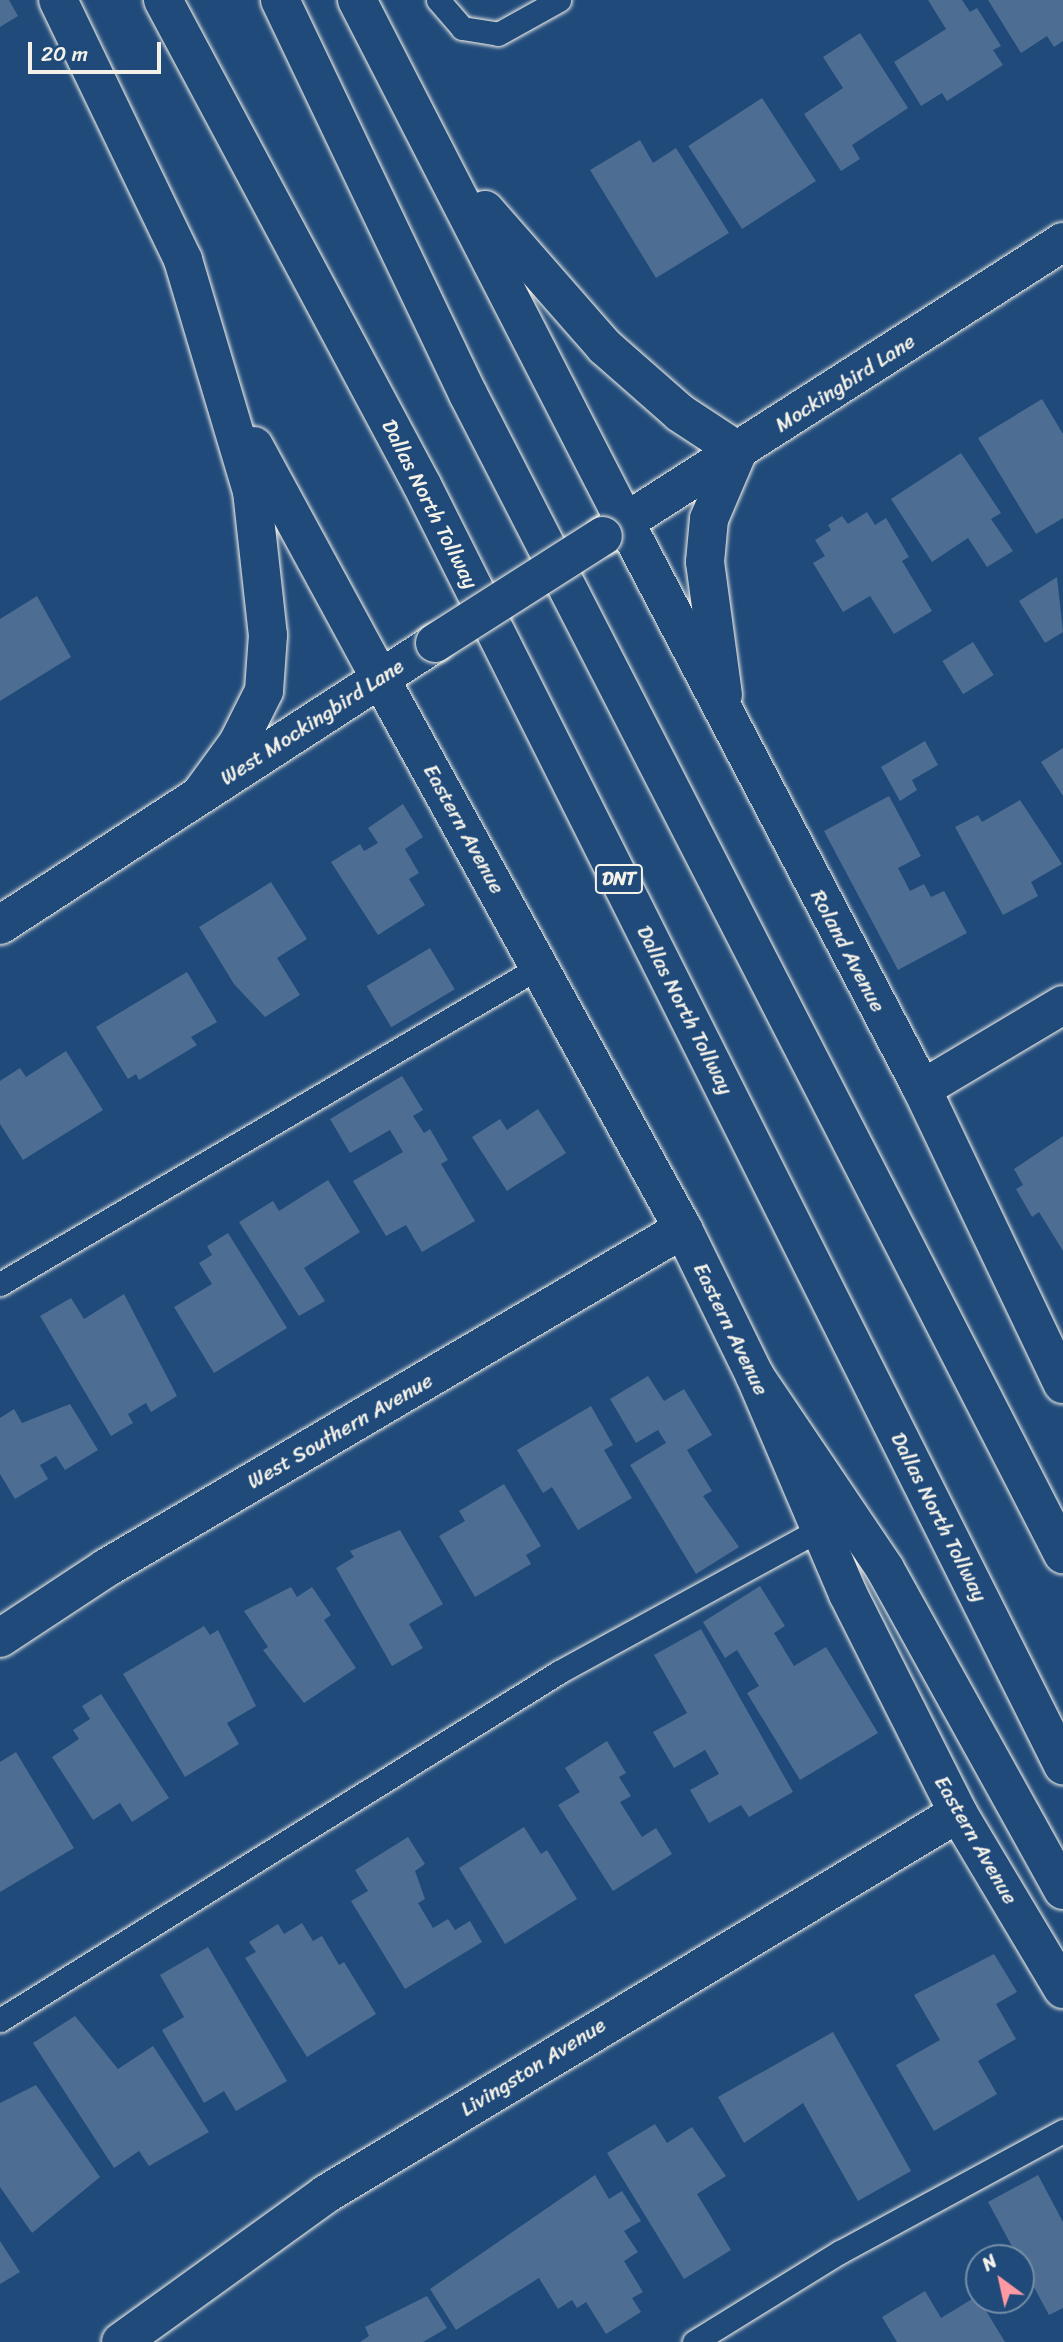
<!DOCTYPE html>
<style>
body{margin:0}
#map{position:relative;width:1063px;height:2342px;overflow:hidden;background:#1f4a7a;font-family:Sriracha,sans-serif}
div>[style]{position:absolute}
.building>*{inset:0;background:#4d6e92;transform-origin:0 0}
.roads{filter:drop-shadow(0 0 2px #f4f1e8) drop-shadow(0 0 2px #f4f1e8)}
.lane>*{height:23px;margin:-11.5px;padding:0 11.5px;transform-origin:11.5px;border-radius:11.5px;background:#1f4a7a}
.street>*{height:38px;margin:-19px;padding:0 19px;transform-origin:19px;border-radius:19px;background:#1f4a7a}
.secondary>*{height:38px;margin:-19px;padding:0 19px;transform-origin:19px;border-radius:19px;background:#1f4a7a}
.highway>*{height:38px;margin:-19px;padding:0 19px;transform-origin:19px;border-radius:19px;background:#1f4a7a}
.bridges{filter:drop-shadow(0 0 2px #f4f1e8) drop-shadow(0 0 2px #f4f1e8)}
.secondary-bridge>*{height:38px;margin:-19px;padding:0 19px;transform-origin:19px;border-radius:19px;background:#1f4a7a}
span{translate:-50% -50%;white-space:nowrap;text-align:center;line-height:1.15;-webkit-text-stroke:5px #1f4a7a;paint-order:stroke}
.shield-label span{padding:2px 5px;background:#1f4a7a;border:2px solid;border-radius:5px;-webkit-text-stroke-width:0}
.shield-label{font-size:19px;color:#f4f1e8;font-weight:700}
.street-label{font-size:21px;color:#f4f1e8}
.north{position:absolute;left:965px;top:2244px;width:70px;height:70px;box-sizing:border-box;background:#1f4a7a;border:2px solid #748da6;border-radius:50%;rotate:327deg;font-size:19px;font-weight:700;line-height:28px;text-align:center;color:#f4f1e8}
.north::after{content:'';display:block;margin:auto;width:24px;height:32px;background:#ff9aa2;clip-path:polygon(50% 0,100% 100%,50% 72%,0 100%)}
.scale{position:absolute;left:28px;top:42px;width:133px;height:32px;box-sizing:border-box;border:4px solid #f4f1e8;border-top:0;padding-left:9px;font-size:21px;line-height:24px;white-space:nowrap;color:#f4f1e8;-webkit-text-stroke:5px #1f4a7a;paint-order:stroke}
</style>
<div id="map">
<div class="building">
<div style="clip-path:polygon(0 0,9px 0,18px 16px,0 27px)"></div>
<div style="clip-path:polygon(928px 0,962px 0,970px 12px,977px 8px,1001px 46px,993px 50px,1003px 65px,947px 101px,942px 93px,921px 106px,894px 62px,946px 29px)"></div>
<div style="clip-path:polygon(988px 0,1063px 0,1063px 41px,1054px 47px,1047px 36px,1021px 53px)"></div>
<div style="clip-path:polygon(860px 33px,908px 108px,852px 145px,860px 159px,841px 171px,804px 114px,843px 88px,823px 57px)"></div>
<div style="left:762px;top:98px;width:99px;height:88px;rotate:57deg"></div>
<div style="clip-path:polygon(640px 140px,653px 163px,676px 148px,729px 233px,656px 278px,590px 170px)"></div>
<div style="clip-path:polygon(1042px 399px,1063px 434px,1063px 518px,1036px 534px,978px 438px)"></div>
<div style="clip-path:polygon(961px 453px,1001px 513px,991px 519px,1013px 551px,987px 567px,968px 538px,932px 562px,891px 499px)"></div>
<div style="clip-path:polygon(867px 512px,875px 525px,886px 518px,909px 557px,902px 561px,932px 611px,894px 634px,870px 596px,843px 612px,813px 563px,825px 556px,815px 540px,831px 530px,828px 525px,842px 516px,848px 524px)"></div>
<div style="clip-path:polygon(1057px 577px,1063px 632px,1045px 643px,1019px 601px)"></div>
<div style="clip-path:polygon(37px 596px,71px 657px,0 701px,0 619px)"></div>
<div style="left:973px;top:642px;width:39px;height:36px;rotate:58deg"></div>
<div style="clip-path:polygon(925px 741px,938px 765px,912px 780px,917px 790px,900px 801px,881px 767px)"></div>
<div style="clip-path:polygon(1063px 748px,1063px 796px,1041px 762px)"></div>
<div style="clip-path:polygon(889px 796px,921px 856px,898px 868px,910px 891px,924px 884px,931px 897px,944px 891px,967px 933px,898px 970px,824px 831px)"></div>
<div style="clip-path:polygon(1020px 800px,1062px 864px,1031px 882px,1038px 896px,1003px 915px,955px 827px,978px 815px,982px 822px)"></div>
<div style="clip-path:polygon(403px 804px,423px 837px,405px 849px,419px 873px,409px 879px,425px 905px,378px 935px,331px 862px,360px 844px,364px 851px,378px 843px,368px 828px)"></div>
<div style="clip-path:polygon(271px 882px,307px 939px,277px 958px,300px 995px,265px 1017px,234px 984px,199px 927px)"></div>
<div style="left:430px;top:948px;width:48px;height:74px;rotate:59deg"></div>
<div style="clip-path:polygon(187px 972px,217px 1022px,191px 1037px,197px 1045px,139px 1080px,136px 1074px,128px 1079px,96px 1027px)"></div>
<div style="clip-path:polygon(66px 1051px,103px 1110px,23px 1160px,0 1124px,0 1081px,20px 1068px,26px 1077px)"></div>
<div style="clip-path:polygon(402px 1076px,423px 1110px,413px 1116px,424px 1133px,430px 1129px,448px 1160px,441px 1164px,475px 1221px,422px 1252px,406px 1225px,386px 1236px,353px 1181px,403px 1152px,390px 1130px,350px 1153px,330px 1119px)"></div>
<div style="clip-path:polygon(538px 1109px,566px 1153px,507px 1191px,472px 1137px,500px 1119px,507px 1130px)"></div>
<div style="clip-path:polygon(1063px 1136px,1063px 1251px,1039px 1212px,1032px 1217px,1016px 1189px,1023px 1185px,1014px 1169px)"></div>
<div style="clip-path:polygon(328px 1180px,360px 1232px,304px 1268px,325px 1301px,299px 1316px,239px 1222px,273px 1201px,279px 1211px)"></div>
<div style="clip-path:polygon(228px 1233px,287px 1328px,214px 1373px,174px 1307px,212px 1284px,199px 1263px,212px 1255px,207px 1246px)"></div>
<div style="clip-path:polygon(124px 1294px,177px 1396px,151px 1412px,146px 1403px,128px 1414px,133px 1423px,111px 1436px,40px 1316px,71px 1298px,84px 1319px)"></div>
<div style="clip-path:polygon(648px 1376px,664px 1401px,684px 1389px,712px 1435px,687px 1450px,712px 1491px,703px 1496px,739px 1547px,696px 1574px,630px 1465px,666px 1443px,658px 1430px,636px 1443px,610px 1399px)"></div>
<div style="clip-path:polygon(70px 1404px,98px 1450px,65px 1470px,56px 1456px,40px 1465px,48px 1479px,15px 1499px,0 1474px,0 1418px,14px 1409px,22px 1423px)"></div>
<div style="clip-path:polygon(591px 1406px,613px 1445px,604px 1450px,632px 1498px,578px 1530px,552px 1487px,543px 1493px,517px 1450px)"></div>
<div style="clip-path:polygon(504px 1484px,541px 1546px,526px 1555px,531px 1564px,475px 1597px,439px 1536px,465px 1521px,459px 1511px)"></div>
<div style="clip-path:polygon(400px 1530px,443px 1604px,409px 1624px,423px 1648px,392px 1666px,336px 1568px,354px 1557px,350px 1551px)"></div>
<div style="clip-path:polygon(760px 1586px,785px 1626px,774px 1633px,794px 1666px,826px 1647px,878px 1733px,800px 1780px,747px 1693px,759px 1686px,737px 1650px,725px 1658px,703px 1622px)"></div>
<div style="clip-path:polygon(291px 1587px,297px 1597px,312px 1587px,331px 1615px,324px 1620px,356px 1668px,304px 1703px,263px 1650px,268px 1647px,244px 1611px)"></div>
<div style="clip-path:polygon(204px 1626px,210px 1635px,218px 1630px,256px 1706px,227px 1723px,239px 1744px,185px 1777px,123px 1674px)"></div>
<div style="clip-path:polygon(701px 1629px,793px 1792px,749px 1817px,741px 1805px,709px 1823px,690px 1790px,719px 1774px,705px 1750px,674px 1768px,653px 1732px,687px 1713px,654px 1655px)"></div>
<div style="clip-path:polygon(101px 1694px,169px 1798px,132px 1822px,120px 1803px,93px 1820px,52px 1757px,79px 1739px,73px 1730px,90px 1719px,82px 1706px)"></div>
<div style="clip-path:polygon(607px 1741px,626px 1773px,619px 1777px,631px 1796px,620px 1802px,642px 1837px,656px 1828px,672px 1854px,613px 1891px,558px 1805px,580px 1792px,565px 1768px)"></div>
<div style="clip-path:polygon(16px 1752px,74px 1848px,0 1892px,0 1762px)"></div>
<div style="clip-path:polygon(524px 1827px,541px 1854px,547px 1850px,577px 1899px,505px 1944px,459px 1868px)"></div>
<div style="clip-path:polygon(408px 1837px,425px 1864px,415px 1871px,425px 1899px,418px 1903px,433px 1928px,448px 1919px,455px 1930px,470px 1921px,482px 1942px,405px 1989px,351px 1901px,368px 1891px,355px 1870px)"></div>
<div style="clip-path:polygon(302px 1923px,313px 1941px,322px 1936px,339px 1965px,344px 1962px,376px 2014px,307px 2057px,245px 1958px,256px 1952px,249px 1942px,278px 1924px,284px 1934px)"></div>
<div style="clip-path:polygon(208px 1947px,287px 2081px,236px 2111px,224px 2091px,204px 2103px,162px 2030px,184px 2017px,160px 1975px)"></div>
<div style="clip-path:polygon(994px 1954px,1017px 1992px,996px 2004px,1016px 2039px,978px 2061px,997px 2094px,934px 2131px,896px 2065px,940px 2040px,914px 1995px)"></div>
<div style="clip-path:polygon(75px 2016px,118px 2069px,153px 2046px,209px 2132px,149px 2166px,139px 2151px,114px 2168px,33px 2043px)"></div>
<div style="clip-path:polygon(833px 2032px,911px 2171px,858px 2201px,803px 2103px,744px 2143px,718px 2097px)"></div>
<div style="clip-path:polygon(36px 2085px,100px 2177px,32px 2233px,0 2187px,0 2103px)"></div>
<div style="clip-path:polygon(655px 2124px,667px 2143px,692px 2127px,726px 2176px,697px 2194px,731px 2250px,684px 2279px,607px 2153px)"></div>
<div style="clip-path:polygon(595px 2175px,609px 2199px,622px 2191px,641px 2221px,624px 2231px,638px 2252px,624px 2261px,643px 2292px,632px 2298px,641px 2312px,606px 2334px,586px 2302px,577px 2308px,572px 2300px,558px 2309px,539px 2278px,456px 2330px,430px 2289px)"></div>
<div style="clip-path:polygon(1038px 2175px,1063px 2222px,1063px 2308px,1049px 2315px,988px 2202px)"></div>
<div style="clip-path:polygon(0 2241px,20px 2272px,0 2284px)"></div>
<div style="clip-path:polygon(925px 2291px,941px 2318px,977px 2296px,1005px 2342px,897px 2342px,882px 2317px)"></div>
<div style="clip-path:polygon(427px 2296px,447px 2328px,423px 2342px,360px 2342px,369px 2336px,365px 2327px)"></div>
</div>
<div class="roads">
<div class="lane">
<div style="left:438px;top:0;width:37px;rotate:49deg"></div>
<div style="left:462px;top:28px;width:36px;rotate:9deg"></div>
<div style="left:498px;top:34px;width:70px;rotate:-29.1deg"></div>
<div style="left:0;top:1284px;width:625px;rotate:-30.46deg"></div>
<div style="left:0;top:2020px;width:658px;rotate:-31.9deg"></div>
<div style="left:559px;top:1672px;width:298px;rotate:-28.7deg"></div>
<div style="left:694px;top:2342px;width:172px;rotate:-31.7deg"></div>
<div style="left:840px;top:2252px;width:254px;rotate:-28.5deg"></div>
</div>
<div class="street">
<div style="left:922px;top:1089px;width:164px;rotate:-30.8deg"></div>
<div style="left:0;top:1638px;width:127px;rotate:-33.4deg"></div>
<div style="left:106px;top:1568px;width:669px;rotate:-30.44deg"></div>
<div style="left:121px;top:2342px;width:253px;rotate:-35.8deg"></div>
<div style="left:326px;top:2194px;width:738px;rotate:-31.08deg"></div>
</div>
<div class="secondary">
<div style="left:625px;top:522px;width:640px;rotate:62.35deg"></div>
<div style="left:922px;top:1089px;width:327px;rotate:64.5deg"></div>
<div style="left:605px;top:535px;width:544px;rotate:-32.61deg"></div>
<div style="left:380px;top:678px;width:629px;rotate:61.19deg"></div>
<div style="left:683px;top:1229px;width:164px;rotate:63.9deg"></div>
<div style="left:755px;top:1376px;width:237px;rotate:66.9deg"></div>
<div style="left:848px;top:1594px;width:245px;rotate:63.3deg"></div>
<div style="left:958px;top:1813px;width:205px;rotate:59.2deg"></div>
<div style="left:723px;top:695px;width:134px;rotate:-97.7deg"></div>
<div style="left:705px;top:562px;width:43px;rotate:-84.7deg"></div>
<div style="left:709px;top:519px;width:74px;rotate:-66.9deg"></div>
<div style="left:0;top:925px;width:518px;rotate:-32.95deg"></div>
</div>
<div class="highway">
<div style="left:58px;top:0;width:288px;rotate:64.3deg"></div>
<div style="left:183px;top:260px;width:241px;rotate:73.4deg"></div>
<div style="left:252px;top:491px;width:145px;rotate:83.7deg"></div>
<div style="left:268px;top:635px;width:56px;rotate:94.1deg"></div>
<div style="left:264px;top:691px;width:58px;rotate:116.6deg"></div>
<div style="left:238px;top:743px;width:64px;rotate:126.2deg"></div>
<div style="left:163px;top:0;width:550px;rotate:61.9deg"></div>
<div style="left:422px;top:485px;width:1432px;rotate:63.4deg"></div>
<div style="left:280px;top:0;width:437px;rotate:64.5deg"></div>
<div style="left:468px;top:394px;width:1304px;rotate:62.85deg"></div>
<div style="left:357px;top:0;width:587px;rotate:62.82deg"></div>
<div style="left:485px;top:210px;width:182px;rotate:48.8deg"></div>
<div style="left:605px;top:347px;width:100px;rotate:41.3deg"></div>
<div style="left:680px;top:413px;width:69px;rotate:33.2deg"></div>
<div style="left:254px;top:446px;width:264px;rotate:61.5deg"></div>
<div style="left:755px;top:1376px;width:233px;rotate:56deg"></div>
<div style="left:885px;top:1569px;width:367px;rotate:61deg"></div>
</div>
</div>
<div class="bridges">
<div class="secondary-bridge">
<div style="left:435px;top:643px;width:199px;rotate:-32.5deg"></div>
</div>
</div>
<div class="shield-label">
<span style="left:619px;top:879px">DNT</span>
</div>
<div class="street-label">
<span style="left:845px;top:383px;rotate:-33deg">Mockingbird Lane</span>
<span style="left:430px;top:504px;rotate:63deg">Dallas North Tollway</span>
<span style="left:312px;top:722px;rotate:-33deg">West Mockingbird Lane</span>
<span style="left:464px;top:829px;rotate:61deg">Eastern Avenue</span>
<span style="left:848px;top:951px;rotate:62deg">Roland Avenue</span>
<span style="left:685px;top:1010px;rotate:63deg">Dallas North Tollway</span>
<span style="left:731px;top:1329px;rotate:64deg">Eastern Avenue</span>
<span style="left:340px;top:1431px;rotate:-30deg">West Southern Avenue</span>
<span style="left:939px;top:1517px;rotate:63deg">Dallas North Tollway</span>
<span style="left:976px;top:1840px;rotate:60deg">Eastern Avenue</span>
<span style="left:533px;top:2067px;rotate:-32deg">Livingston Avenue</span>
</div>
<div class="north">N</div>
<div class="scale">20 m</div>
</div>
